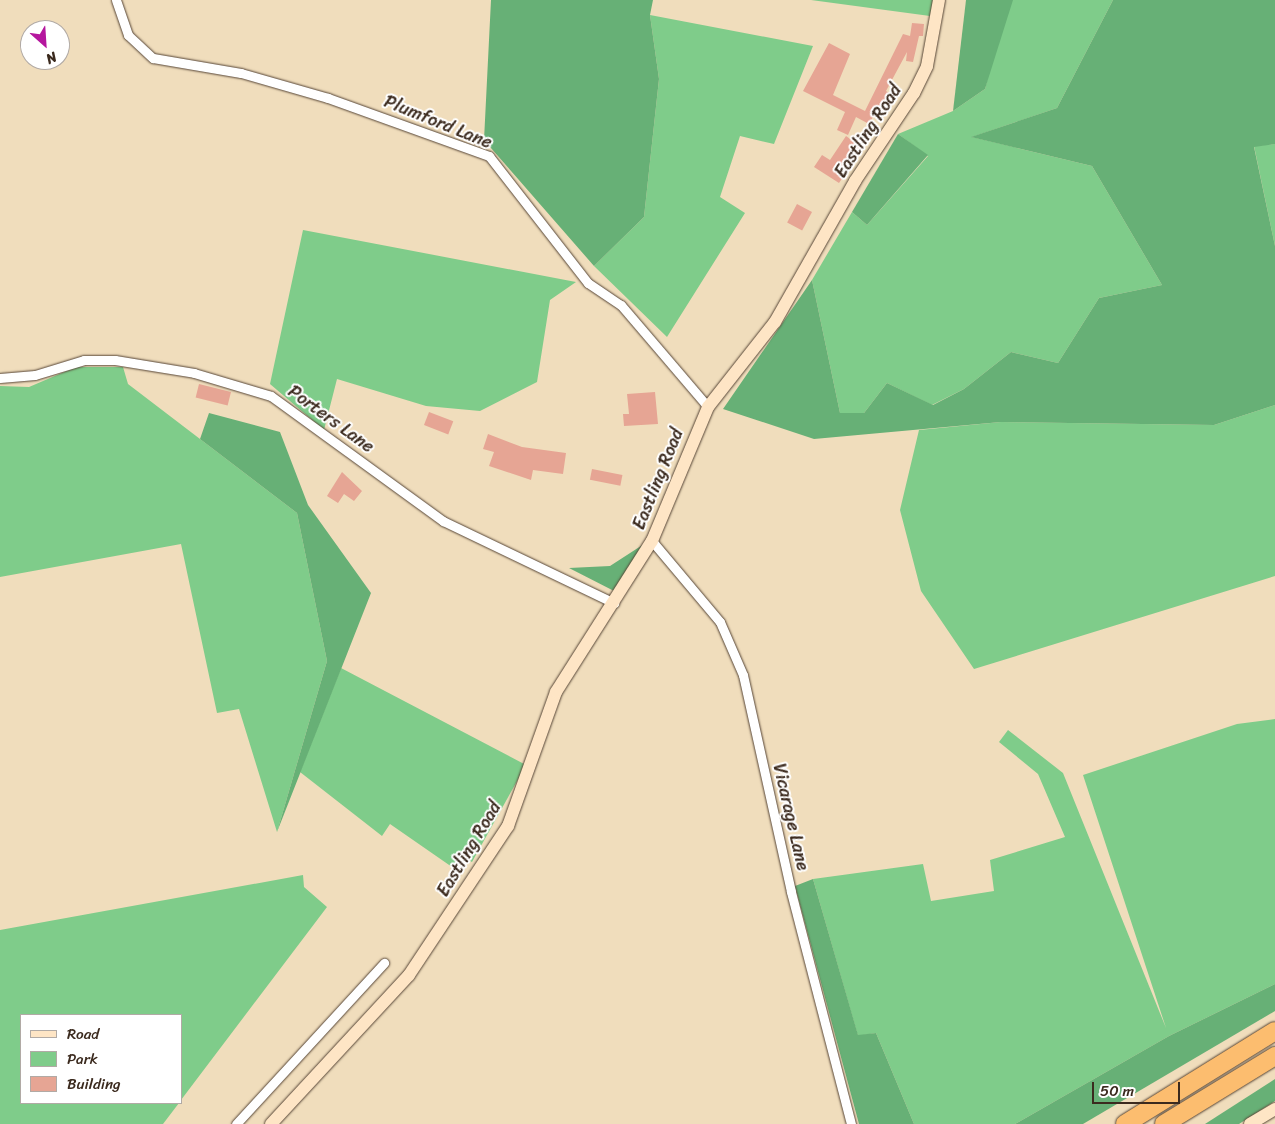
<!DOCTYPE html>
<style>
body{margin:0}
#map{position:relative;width:1275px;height:1124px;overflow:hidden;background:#f0ddbc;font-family:Sriracha,sans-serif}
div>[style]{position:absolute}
.green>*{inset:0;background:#7fcc8a}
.forest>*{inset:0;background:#67b076}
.building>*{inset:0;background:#e6a594;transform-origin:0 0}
.roads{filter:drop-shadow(0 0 1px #564536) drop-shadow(0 0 1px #564536)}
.street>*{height:9px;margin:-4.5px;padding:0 4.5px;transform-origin:4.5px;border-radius:4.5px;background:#fff}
.secondary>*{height:12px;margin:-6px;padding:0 6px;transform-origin:6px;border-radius:6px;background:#fee5c5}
.highway>*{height:18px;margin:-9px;padding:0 9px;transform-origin:9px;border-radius:9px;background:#fcbd6f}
span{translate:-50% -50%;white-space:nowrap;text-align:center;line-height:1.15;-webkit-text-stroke:4px #fff;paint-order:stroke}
.street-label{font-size:18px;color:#3b2a1e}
.legend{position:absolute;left:20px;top:1014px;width:162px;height:90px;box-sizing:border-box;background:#fff;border:1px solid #b1aaa5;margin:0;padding:6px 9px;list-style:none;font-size:15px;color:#3b2a1e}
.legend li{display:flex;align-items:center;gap:10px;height:25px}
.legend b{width:25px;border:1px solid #b1aaa5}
.north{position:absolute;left:20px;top:20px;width:50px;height:50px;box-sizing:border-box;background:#fff;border:1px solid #b1aaa5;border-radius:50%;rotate:154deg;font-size:14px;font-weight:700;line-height:20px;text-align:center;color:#3b2a1e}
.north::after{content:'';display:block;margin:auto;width:18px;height:22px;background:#b5179e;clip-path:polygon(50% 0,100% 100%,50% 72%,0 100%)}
.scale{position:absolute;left:1092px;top:1082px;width:88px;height:22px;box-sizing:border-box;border:2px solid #3b2a1e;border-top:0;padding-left:6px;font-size:15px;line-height:18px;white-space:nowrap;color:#3b2a1e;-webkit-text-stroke:4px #fff;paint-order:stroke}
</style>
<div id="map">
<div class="green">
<div style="clip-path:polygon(811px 0,933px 0,930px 16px)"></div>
<div style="clip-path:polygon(1007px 0,1113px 0,1057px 108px,972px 137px,1092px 166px,1162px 285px,1099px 298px,1058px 363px,1011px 352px,964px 389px,932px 405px,887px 383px,864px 413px,840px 413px,812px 280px,852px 212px,867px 225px,928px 156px,898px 134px,953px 111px,985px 89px)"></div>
<div style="clip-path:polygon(650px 15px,813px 46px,774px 144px,740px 136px,720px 197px,745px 213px,667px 337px,594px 266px,644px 217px,659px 79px)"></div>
<div style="clip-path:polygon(1275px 144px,1275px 246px,1254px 146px)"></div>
<div style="clip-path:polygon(303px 230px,576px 282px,550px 300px,537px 382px,480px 411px,426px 406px,337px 379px,324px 430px,270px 384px)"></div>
<div style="clip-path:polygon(76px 367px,123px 367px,128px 384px,297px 513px,327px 661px,277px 832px,239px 709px,217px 713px,181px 544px,0 577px,0 386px,29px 387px)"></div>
<div style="clip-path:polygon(1275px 405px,1275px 576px,974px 669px,921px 591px,900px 510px,919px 430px,1001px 422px,1214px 425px)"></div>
<div style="clip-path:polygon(341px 668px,526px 765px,472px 862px,459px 856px,452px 867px,390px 824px,382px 836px,300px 772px)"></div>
<div style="clip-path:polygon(1275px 719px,1275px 984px,1169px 1036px,1015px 1124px,914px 1124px,876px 1033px,858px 1036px,813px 879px,923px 864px,931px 901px,994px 891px,990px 860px,1065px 837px,1038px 774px,999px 742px,1008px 730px,1063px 773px,1166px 1028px,1083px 775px,1237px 724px)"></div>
<div style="clip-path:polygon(303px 875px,304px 887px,327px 907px,181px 1100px,181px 1015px,21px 1015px,21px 1103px,179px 1103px,163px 1124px,0 1124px,0 930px)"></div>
</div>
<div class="forest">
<div style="clip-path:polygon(491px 0,653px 0,650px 15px,659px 79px,644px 217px,594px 266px,484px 140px)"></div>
<div style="clip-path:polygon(966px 0,1013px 0,985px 89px,953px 111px)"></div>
<div style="clip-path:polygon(1113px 0,1275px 0,1275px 144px,1254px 147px,1275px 246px,1275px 405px,1214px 425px,1001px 422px,814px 439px,723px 409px,812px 280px,840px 413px,864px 413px,887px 383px,933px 405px,964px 389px,1011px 352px,1058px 363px,1099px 298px,1162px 285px,1092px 166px,971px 137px,1057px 108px)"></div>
<div style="clip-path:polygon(898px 134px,928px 155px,867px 225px,852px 212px)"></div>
<div style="clip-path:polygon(209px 413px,280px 432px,308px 505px,371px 593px,277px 832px,327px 661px,297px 513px,200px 439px)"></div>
<div style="clip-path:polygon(644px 544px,616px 592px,569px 568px,610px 566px)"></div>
<div style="clip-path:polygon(813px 879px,858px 1035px,876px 1033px,914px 1124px,859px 1124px,795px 886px)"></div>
<div style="clip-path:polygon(1275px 984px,1275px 1011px,1083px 1124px,1015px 1124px,1169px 1036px)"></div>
<div style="clip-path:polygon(1275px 1079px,1275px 1101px,1239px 1124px,1205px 1124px)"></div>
</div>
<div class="building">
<div style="clip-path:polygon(912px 23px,924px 24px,923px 36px,919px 36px,913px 62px,906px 61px,907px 52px,886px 91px,890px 94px,881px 108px,886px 111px,881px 119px,874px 115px,869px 124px,856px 117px,848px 135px,837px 130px,845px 112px,803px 91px,829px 43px,850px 54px,833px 95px,865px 111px,903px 34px,910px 36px)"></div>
<div style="clip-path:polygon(846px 136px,863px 148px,839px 183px,814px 167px,822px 155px,830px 160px)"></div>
<div style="left:797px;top:204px;width:17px;height:21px;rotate:28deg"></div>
<div style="left:199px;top:384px;width:33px;height:14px;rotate:14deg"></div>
<div style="clip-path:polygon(655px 392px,658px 424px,624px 426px,623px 414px,629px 414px,627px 394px)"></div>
<div style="left:429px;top:412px;width:26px;height:14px;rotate:21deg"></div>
<div style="clip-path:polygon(488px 434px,522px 447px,566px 453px,563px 474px,533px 470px,531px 480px,489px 466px,494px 452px,483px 449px)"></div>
<div style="left:592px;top:469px;width:31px;height:11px;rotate:11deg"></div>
<div style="clip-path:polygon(342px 472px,362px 491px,354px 501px,344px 494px,338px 503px,327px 496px)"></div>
</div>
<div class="roads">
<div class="street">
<div style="left:116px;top:0;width:37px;rotate:71deg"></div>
<div style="left:128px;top:35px;width:34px;rotate:43deg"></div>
<div style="left:153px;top:58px;width:89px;rotate:9.7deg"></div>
<div style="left:241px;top:73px;width:91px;rotate:16deg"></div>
<div style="left:328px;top:98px;width:171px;rotate:19.8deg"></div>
<div style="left:489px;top:156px;width:161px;rotate:52.1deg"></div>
<div style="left:588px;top:283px;width:40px;rotate:34deg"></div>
<div style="left:621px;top:305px;width:134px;rotate:49.5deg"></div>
<div style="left:0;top:378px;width:35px;rotate:-5deg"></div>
<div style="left:35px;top:375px;width:51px;rotate:-17deg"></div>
<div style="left:84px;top:360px;width:31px"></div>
<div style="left:115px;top:360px;width:80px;rotate:9.3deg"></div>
<div style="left:194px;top:373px;width:80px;rotate:16.6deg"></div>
<div style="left:271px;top:396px;width:213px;rotate:36deg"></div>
<div style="left:443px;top:521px;width:190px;rotate:25.6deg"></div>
<div style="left:652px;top:541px;width:106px;rotate:50deg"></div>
<div style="left:720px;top:622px;width:58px;rotate:66.5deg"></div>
<div style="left:743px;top:675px;width:222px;rotate:77.5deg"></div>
<div style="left:791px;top:892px;width:240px;rotate:75.5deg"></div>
<div style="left:236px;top:1124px;width:219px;rotate:-47.4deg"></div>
</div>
<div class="secondary">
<div style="left:271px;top:1124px;width:203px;rotate:-47.2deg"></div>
<div style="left:409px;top:975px;width:179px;rotate:-56.4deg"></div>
<div style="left:508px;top:826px;width:142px;rotate:-70.3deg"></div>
<div style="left:556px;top:692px;width:179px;rotate:-57.6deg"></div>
<div style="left:652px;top:541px;width:145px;rotate:-67.3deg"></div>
<div style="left:708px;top:407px;width:108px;rotate:-51.8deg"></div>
<div style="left:775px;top:322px;width:162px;rotate:-60.4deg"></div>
<div style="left:855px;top:181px;width:106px;rotate:-56.2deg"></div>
<div style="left:914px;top:93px;width:30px;rotate:-64deg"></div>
<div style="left:927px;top:66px;width:67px;rotate:-79.7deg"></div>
<div style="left:1250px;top:1124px;width:29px;rotate:-31deg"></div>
</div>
<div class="highway">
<div style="left:1125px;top:1124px;width:176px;rotate:-31.8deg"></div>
<div style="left:1164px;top:1124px;width:130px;rotate:-31.5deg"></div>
</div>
</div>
<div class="street-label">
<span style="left:438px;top:122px;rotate:22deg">Plumford Lane</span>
<span style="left:868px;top:131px;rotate:-57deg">Eastling Road</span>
<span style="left:331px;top:419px;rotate:36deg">Porters Lane</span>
<span style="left:658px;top:479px;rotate:-68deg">Eastling Road</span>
<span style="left:791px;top:817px;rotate:77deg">Vicarage Lane</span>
<span style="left:469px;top:849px;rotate:-59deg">Eastling Road</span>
</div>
<ul class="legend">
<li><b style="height:6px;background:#fee5c5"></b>Road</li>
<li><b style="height:14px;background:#7fcc8a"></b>Park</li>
<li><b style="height:14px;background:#e6a594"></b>Building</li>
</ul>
<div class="north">N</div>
<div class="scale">50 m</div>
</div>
